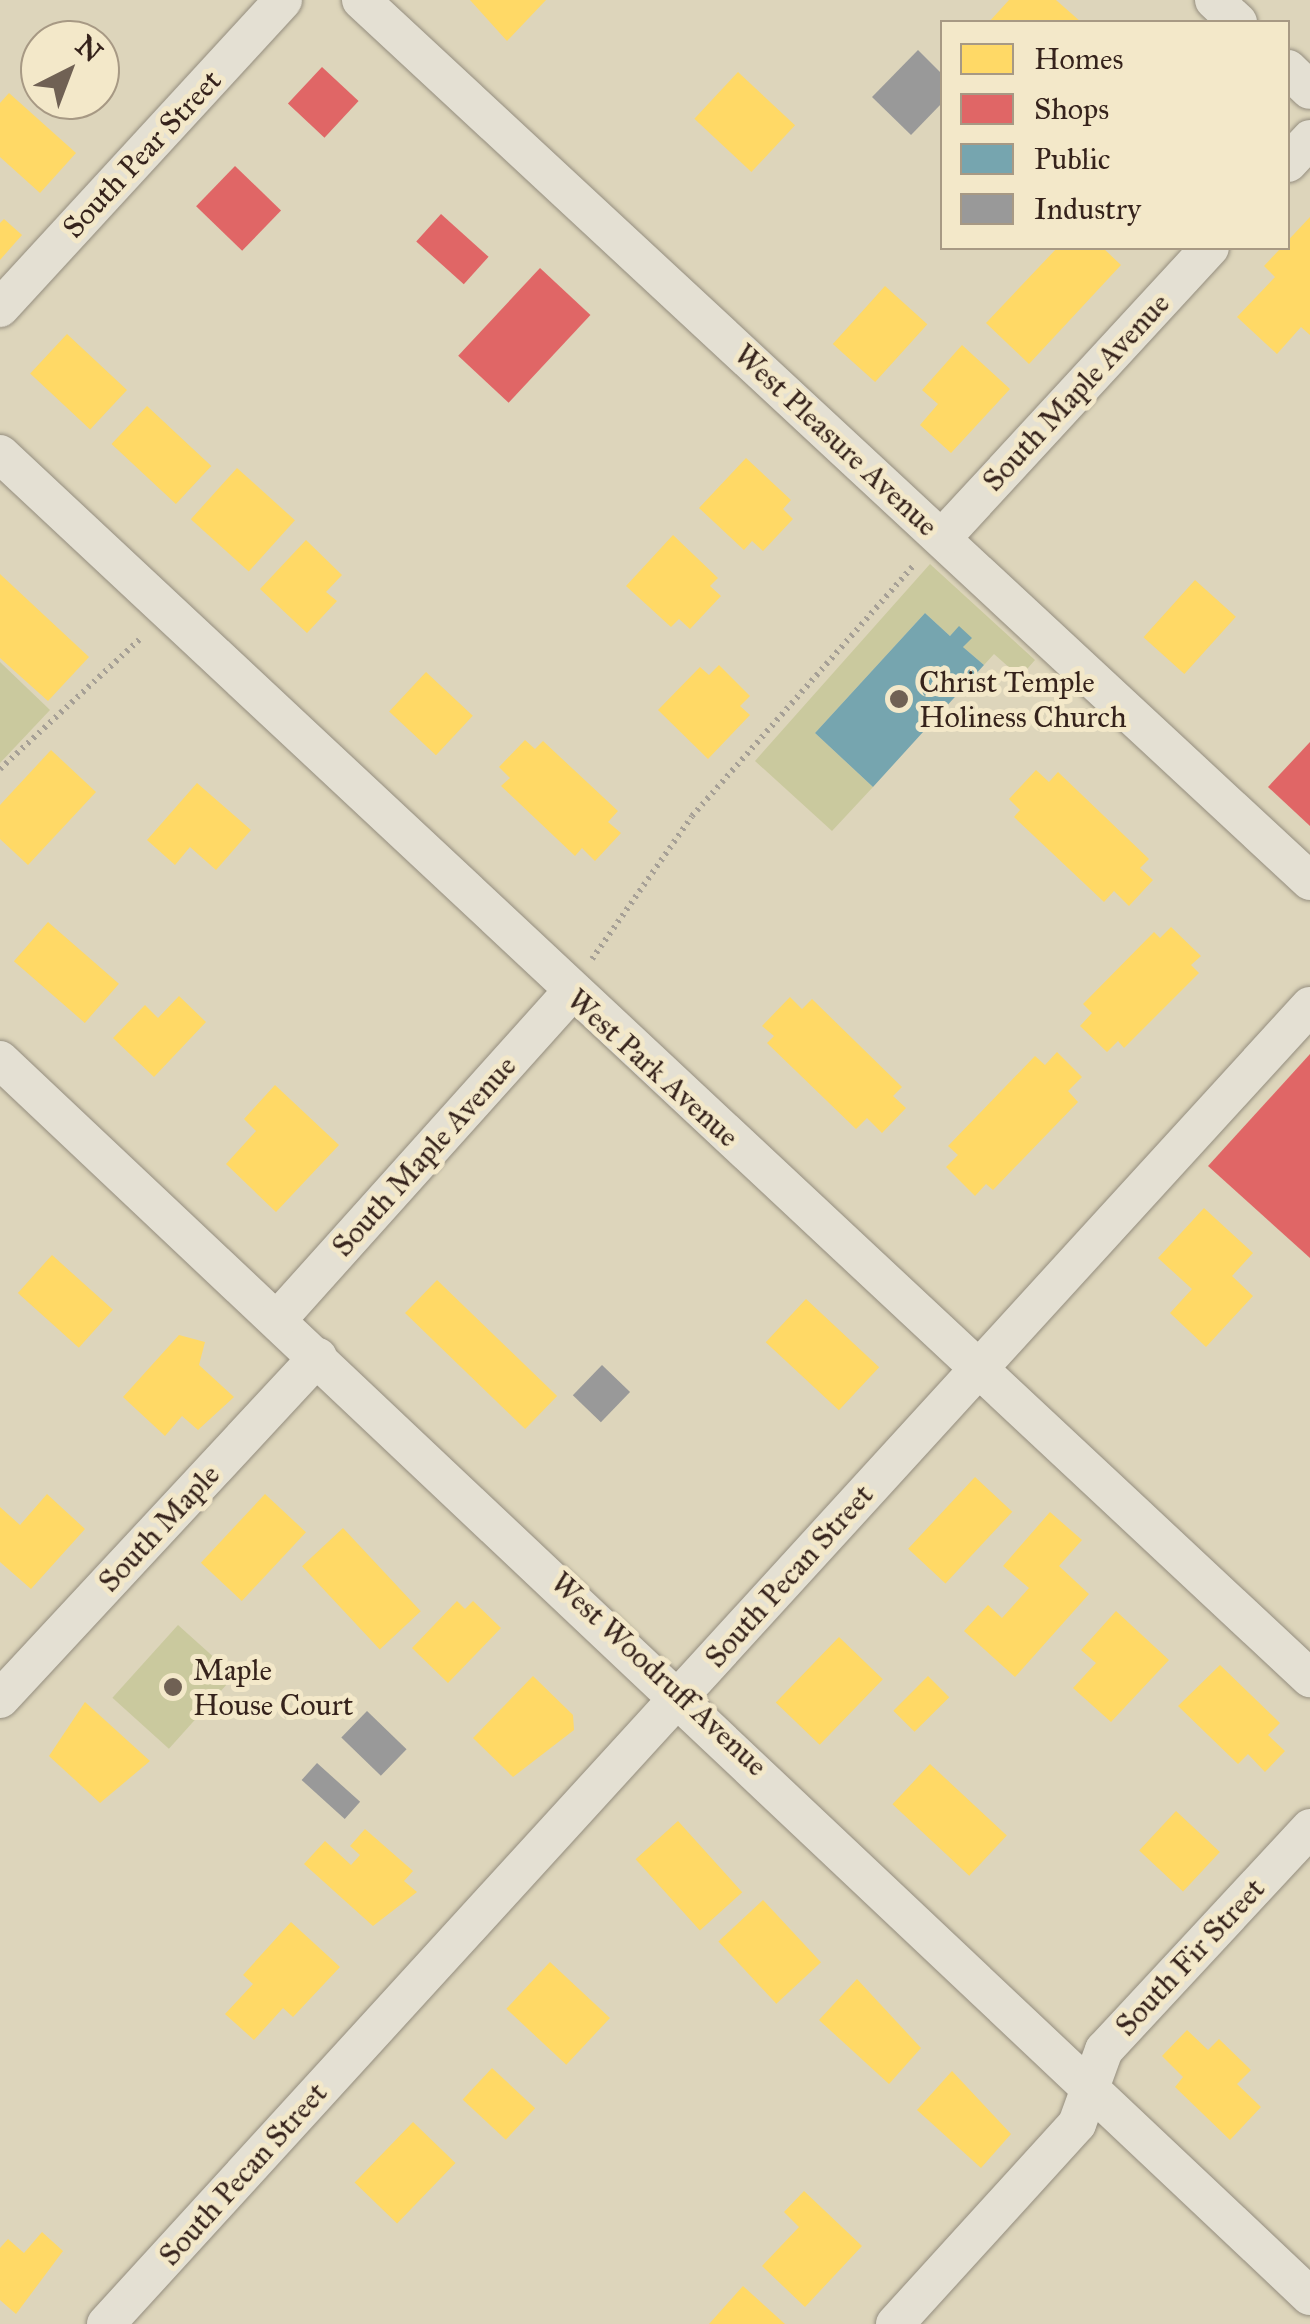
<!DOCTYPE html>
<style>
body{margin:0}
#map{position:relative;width:1310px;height:2324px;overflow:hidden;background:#ddd5bb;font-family:"IM FELL Great Primer",serif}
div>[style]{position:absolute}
.green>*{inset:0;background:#cac99e;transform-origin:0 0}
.homes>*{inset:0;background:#ffd966;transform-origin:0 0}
.shops>*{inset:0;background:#e06666;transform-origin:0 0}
.public>*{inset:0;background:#76a5af}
.industry>*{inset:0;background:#999;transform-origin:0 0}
.path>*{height:6px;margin-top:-3px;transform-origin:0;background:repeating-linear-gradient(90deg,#a6a096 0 2.5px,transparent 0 7.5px)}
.roads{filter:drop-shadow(0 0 2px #948d7e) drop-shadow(0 0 2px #948d7e)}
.minor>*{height:38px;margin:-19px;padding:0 19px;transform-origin:19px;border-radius:19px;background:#e4e0d3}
.dots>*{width:28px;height:28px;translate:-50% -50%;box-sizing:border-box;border:5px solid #f3e8c9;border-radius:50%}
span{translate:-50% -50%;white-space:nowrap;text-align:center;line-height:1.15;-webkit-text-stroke:10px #f3e8c9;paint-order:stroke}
.street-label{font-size:30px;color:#36231c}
.poi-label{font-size:30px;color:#36231c}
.left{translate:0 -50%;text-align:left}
.legend{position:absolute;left:940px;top:20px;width:350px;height:230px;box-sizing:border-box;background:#f3e8c9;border:2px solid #a79984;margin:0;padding:12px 18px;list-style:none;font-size:30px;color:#36231c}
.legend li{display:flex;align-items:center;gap:20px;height:50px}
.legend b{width:50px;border:2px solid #a79984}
.north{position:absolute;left:20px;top:20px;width:100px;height:100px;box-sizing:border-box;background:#f3e8c9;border:2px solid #a79984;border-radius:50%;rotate:42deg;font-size:28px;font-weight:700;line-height:40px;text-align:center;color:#36231c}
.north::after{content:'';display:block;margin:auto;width:35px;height:45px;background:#706154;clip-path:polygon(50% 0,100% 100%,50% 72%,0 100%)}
</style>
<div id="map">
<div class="green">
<div style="clip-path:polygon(930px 564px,1035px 660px,1020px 677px,994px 654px,984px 665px,963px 647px,971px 638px,959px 627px,950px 636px,925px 613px,815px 733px,873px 787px,832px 831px,755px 761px)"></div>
<div style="clip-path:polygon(0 662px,50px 710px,0 763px)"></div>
<div style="left:178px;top:1625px;width:76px;height:98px;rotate:42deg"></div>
</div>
<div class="homes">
<div style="clip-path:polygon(470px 0,546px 0,507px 41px)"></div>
<div style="clip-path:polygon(1009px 0,1056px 0,1081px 22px,989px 22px)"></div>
<div style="left:738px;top:72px;width:78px;height:64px;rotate:43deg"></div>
<div style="clip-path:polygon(9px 93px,76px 153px,40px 193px,0 157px,0 103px)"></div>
<div style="clip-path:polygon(1310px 217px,1310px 335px,1301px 327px,1277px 354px,1237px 317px,1275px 277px,1264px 266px)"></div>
<div style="clip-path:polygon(4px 219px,22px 235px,0 260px,0 223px)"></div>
<div style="clip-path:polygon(1057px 248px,1103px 248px,1121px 265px,1029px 364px,986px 323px)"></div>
<div style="left:885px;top:286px;width:57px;height:78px;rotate:42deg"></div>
<div style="left:67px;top:334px;width:82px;height:54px;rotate:43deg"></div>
<div style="clip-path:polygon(962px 345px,1010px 389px,951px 453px,920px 425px,938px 404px,922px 390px)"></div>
<div style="left:147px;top:406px;width:88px;height:52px;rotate:43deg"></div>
<div style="clip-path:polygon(746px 458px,791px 500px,783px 509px,793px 519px,763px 551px,752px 541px,744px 550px,699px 508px)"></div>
<div style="left:237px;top:468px;width:78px;height:69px;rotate:42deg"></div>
<div style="clip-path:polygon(673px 535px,718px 578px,710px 586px,721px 596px,690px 629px,679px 619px,671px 627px,626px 586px)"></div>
<div style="clip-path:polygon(306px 540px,342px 575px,326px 592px,337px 601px,307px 633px,260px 589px)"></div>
<div style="clip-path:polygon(0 574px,89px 657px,48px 701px,0 658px)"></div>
<div style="left:1195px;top:580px;width:55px;height:77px;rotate:42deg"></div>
<div style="clip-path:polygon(719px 665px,750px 696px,740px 706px,750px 715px,708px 759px,658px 710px,700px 667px,709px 675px)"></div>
<div style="left:426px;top:672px;width:64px;height:54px;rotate:43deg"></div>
<div style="clip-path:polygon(525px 740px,535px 749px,543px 741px,618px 811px,608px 822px,621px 833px,595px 861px,582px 848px,575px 856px,501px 786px,510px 778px,499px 767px)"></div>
<div style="clip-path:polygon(51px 750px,96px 792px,28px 865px,0 839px,0 805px)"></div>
<div style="clip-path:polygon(1036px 770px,1049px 782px,1058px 772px,1149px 859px,1140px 868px,1153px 880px,1129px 906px,1114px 891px,1104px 902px,1014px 817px,1020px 810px,1009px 799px)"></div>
<div style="clip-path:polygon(197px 783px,251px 830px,216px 870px,190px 847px,175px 865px,147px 840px)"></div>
<div style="left:48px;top:922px;width:94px;height:52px;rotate:41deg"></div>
<div style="clip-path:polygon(1171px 927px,1201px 956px,1191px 965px,1199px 973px,1124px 1048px,1118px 1041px,1107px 1052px,1080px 1026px,1092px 1013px,1083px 1004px,1154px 932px,1160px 938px)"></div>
<div style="clip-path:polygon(179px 996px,206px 1022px,154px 1077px,113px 1038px,145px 1005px,158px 1018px)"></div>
<div style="clip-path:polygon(790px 997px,802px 1009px,812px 999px,902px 1087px,893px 1096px,906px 1108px,882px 1133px,867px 1118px,856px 1129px,767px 1043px,774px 1036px,762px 1026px)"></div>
<div style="clip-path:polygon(1057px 1052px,1082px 1077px,1068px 1091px,1078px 1102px,993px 1190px,986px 1184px,975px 1196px,946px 1167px,958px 1155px,948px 1146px,1035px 1056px,1045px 1065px)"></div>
<div style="clip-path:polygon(275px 1085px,339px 1145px,276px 1212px,226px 1164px,256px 1131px,244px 1119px)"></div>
<div style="clip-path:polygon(1204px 1208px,1253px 1253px,1232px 1276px,1253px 1296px,1206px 1347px,1170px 1313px,1192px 1289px,1158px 1258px)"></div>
<div style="left:52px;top:1255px;width:82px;height:51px;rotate:42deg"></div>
<div style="left:437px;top:1280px;width:167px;height:46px;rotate:44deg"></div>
<div style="left:806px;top:1299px;width:100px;height:59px;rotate:43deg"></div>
<div style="clip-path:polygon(179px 1335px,205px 1342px,199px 1365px,234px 1397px,198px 1430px,182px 1416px,165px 1436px,123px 1397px)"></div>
<div style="left:975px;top:1477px;width:51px;height:98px;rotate:43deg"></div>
<div style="clip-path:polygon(47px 1494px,85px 1529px,31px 1589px,0 1562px,0 1507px,20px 1525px)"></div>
<div style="left:265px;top:1494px;width:56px;height:94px;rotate:43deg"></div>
<div style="clip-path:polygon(1050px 1512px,1082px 1540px,1059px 1566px,1089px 1594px,1015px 1677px,964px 1631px,988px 1605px,1002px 1618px,1029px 1588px,1003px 1566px)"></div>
<div style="left:343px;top:1528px;width:114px;height:56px;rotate:47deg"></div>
<div style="clip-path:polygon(457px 1601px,465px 1609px,473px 1601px,501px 1628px,448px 1683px,412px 1648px)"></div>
<div style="clip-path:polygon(1116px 1611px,1169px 1660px,1111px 1722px,1073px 1688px,1096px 1663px,1081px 1650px)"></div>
<div style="left:839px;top:1637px;width:61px;height:91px;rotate:44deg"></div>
<div style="clip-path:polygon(1220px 1665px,1280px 1723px,1268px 1735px,1285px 1751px,1265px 1772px,1248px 1754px,1238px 1764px,1178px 1706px)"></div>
<div style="clip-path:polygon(533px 1676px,573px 1715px,574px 1730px,513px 1777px,473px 1738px)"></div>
<div style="left:928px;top:1676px;width:30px;height:49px;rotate:45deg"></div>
<div style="clip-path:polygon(85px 1702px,150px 1761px,100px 1803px,49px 1756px)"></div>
<div style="left:930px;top:1764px;width:105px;height:55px;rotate:43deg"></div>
<div style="left:1176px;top:1811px;width:60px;height:54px;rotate:43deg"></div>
<div style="left:678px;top:1821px;width:96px;height:57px;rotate:48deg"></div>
<div style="clip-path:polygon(365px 1829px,413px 1871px,404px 1881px,417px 1892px,373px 1926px,304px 1864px,325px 1841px,351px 1865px,360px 1855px,350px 1846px)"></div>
<div style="left:763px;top:1900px;width:85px;height:61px;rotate:47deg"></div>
<div style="clip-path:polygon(291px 1922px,340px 1967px,293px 2017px,283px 2008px,254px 2040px,225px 2014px,253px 1984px,243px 1975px)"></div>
<div style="left:550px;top:1962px;width:82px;height:64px;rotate:43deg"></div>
<div style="clip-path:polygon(857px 1979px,921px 2048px,889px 2084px,819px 2020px)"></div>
<div style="clip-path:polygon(1187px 2030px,1208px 2050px,1219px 2039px,1251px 2070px,1237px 2084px,1261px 2107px,1230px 2140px,1175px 2087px,1183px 2077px,1162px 2056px)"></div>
<div style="left:492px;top:2068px;width:59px;height:43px;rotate:43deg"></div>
<div style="clip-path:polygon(952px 2071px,1011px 2134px,981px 2168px,917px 2110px)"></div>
<div style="left:413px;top:2122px;width:59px;height:84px;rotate:44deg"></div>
<div style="clip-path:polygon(804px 2191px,862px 2246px,805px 2307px,762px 2266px,799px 2227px,784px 2212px)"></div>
<div style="clip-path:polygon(42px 2232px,63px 2251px,16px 2314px,0 2300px,0 2248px,8px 2239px,24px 2253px)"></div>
<div style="clip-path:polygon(743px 2286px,785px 2324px,709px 2324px)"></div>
</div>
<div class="shops">
<div style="left:322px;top:67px;width:50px;height:50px;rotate:43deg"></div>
<div style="left:235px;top:166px;width:64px;height:56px;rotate:44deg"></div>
<div style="left:441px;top:214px;width:64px;height:37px;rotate:42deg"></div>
<div style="left:540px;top:268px;width:69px;height:120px;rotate:43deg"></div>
<div style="clip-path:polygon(1310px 742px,1310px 826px,1268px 787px)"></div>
<div style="clip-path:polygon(1310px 1054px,1310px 1258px,1208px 1166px)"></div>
</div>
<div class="public">
<div style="clip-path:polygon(925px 613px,950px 636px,959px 626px,972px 638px,963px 647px,984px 665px,873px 787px,815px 733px)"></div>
</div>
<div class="industry">
<div style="clip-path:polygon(918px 50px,942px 74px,942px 103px,911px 135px,872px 97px)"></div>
<div style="left:602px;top:1365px;width:39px;height:42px;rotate:44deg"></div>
<div style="left:367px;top:1711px;width:55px;height:37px;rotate:44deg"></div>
<div style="left:317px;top:1763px;width:58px;height:23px;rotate:42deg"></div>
</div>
<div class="path">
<div style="left:0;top:769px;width:194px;rotate:-42.9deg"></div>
<div style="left:592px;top:959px;width:174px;rotate:-55deg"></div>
<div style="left:692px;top:816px;width:334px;rotate:-48.5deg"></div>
</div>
<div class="roads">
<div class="minor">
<div style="left:361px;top:0;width:1295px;rotate:42.87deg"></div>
<div style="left:1214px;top:0;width:33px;rotate:43deg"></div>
<div style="left:1288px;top:69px;width:30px;rotate:44deg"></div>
<div style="left:1288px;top:163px;width:33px;rotate:-47deg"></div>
<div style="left:0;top:308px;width:418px;rotate:-47.4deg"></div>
<div style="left:0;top:454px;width:1793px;rotate:43.06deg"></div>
<div style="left:942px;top:538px;width:395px;rotate:-47.3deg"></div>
<div style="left:0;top:1060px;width:1801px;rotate:43.34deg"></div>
<div style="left:278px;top:1319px;width:438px;rotate:-48.1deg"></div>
<div style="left:0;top:1699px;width:467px;rotate:-47.1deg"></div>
<div style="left:106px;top:2324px;width:1785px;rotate:-47.59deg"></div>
<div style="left:895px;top:2324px;width:270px;rotate:-47.7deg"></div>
<div style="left:1077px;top:2124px;width:79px;rotate:-70deg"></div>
<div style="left:1104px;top:2050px;width:303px;rotate:-47.1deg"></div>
</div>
</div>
<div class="dots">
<div style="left:899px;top:699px;background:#706154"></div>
<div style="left:173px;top:1687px;background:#706154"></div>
</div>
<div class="street-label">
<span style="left:142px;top:154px;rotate:-47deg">South Pear Street</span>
<span style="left:1076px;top:392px;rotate:-47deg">South Maple Avenue</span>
<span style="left:836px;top:440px;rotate:43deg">West Pleasure Avenue</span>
<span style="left:653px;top:1068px;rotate:42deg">West Park Avenue</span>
<span style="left:424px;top:1156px;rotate:-48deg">South Maple Avenue</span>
<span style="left:159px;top:1528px;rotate:-47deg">South Maple</span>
<span style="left:789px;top:1576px;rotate:-48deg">South Pecan Street</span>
<span style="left:659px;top:1674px;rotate:43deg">West Woodruff Avenue</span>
<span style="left:1190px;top:1957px;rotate:-47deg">South Fir Street</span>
<span style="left:243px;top:2174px;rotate:-48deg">South Pecan Street</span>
</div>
<div class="poi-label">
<span class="left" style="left:919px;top:699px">Christ Temple<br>Holiness Church</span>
<span class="left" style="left:193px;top:1687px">Maple<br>House Court</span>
</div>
<ul class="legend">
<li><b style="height:28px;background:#ffd966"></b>Homes</li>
<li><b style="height:28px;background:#e06666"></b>Shops</li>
<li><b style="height:28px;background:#76a5af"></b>Public</li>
<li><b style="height:28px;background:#999"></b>Industry</li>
</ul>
<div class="north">N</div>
</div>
